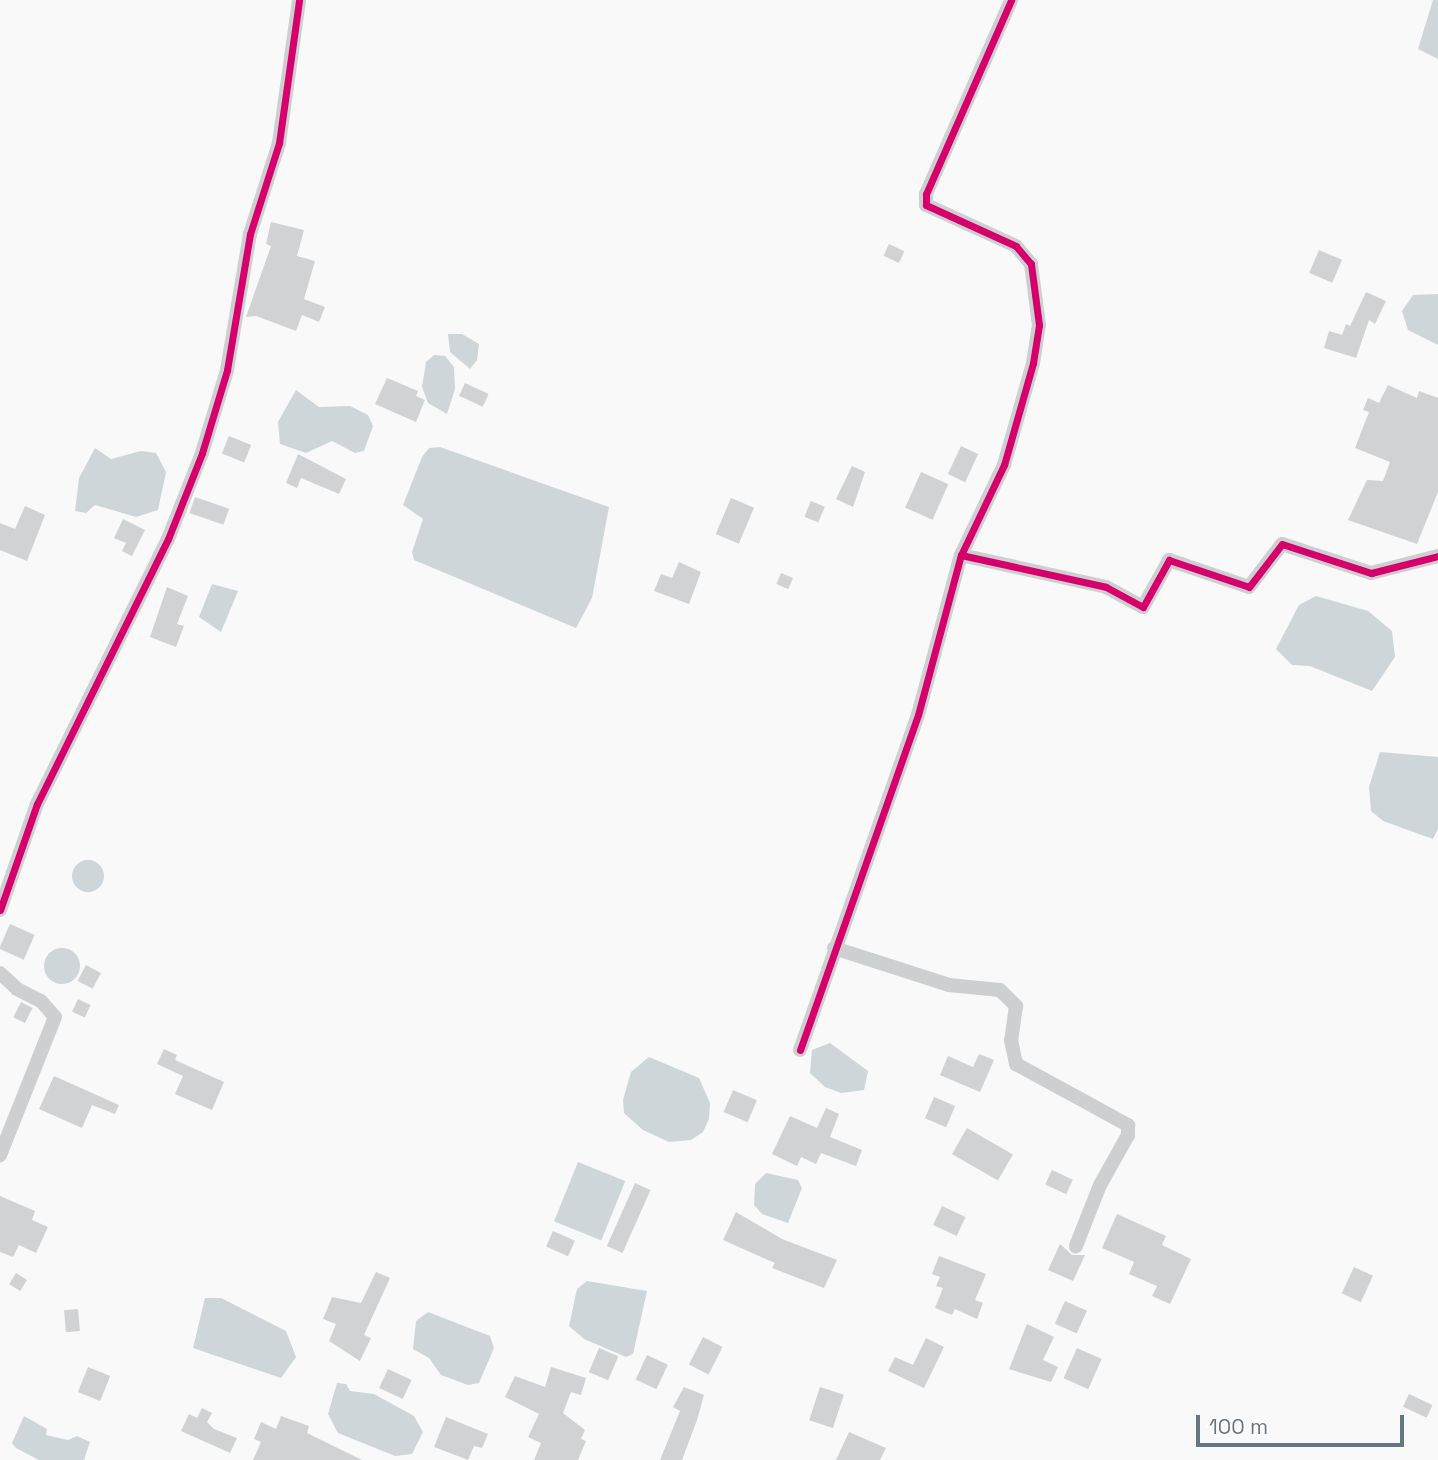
<!DOCTYPE html>
<style>
body{margin:0}
#map{position:relative;width:1438px;height:1460px;overflow:hidden;background:#f9f9f9;font-family:"Space Grotesk",sans-serif}
div>[style]{position:absolute}
.water>*{inset:0;background:#ced6d9;transform-origin:0 0}
.round{border-radius:50%}
.building>*{inset:0;background:#d0d2d3;transform-origin:0 0}
.minor>*{height:14px;margin:-7px;padding:0 7px;transform-origin:7px;border-radius:7px;background:#cecfd0}
.cycleway>*{height:7px;margin:-3.5px;padding:0 3.5px;transform-origin:3.5px;border-radius:3.5px;background:#d6006c}
span{translate:-50% -50%;white-space:nowrap;text-align:center;line-height:1.15;-webkit-text-stroke:7px #fff;paint-order:stroke}
.scale{position:absolute;left:1196px;top:1415px;width:208px;height:32px;box-sizing:border-box;border:4px solid #657683;border-top:0;padding-left:9px;font-size:21px;line-height:24px;white-space:nowrap;color:#657683;-webkit-text-stroke:5px #fff;paint-order:stroke}
</style>
<div id="map">
<div class="water">
<div style="clip-path:polygon(1433px 0,1438px 0,1438px 59px,1418px 49px)"></div>
<div style="clip-path:polygon(1438px 294px,1438px 345px,1408px 330px,1402px 311px,1413px 295px)"></div>
<div style="clip-path:polygon(448px 334px,462px 334px,479px 344px,477px 360px,470px 369px,450px 352px)"></div>
<div style="clip-path:polygon(434px 355px,445px 356px,454px 367px,455px 389px,447px 414px,428px 403px,422px 387px,426px 362px)"></div>
<div style="clip-path:polygon(296px 390px,319px 407px,350px 406px,368px 415px,373px 426px,364px 451px,355px 453px,332px 441px,306px 453px,280px 444px,278px 422px)"></div>
<div style="clip-path:polygon(440px 447px,609px 507px,592px 598px,576px 628px,414px 560px,412px 552px,423px 519px,403px 505px,422px 457px,429px 448px)"></div>
<div style="clip-path:polygon(95px 448px,111px 459px,141px 451px,156px 453px,166px 472px,158px 510px,136px 517px,95px 505px,86px 513px,75px 511px,79px 478px)"></div>
<div style="clip-path:polygon(212px 584px,238px 591px,221px 632px,199px 617px)"></div>
<div style="clip-path:polygon(1316px 596px,1368px 611px,1392px 631px,1395px 657px,1372px 691px,1310px 666px,1292px 665px,1276px 649px,1299px 605px)"></div>
<div style="clip-path:polygon(1380px 752px,1438px 757px,1438px 829px,1433px 839px,1383px 821px,1371px 811px,1369px 787px)"></div>
<div class="round" style="left:72px;top:860px;width:32px;height:32px"></div>
<div class="round" style="left:44px;top:948px;width:36px;height:36px"></div>
<div style="clip-path:polygon(830px 1043px,868px 1071px,864px 1090px,841px 1093px,825px 1087px,810px 1073px,812px 1050px)"></div>
<div style="clip-path:polygon(649px 1057px,699px 1078px,710px 1103px,709px 1119px,703px 1132px,691px 1140px,669px 1142px,643px 1130px,624px 1113px,623px 1100px,631px 1072px)"></div>
<div style="left:578px;top:1162px;width:51px;height:64px;rotate:22deg"></div>
<div style="clip-path:polygon(766px 1173px,798px 1180px,802px 1188px,788px 1223px,762px 1214px,754px 1205px,755px 1184px)"></div>
<div style="clip-path:polygon(587px 1281px,647px 1291px,633px 1354px,626px 1357px,584px 1339px,569px 1326px,577px 1289px)"></div>
<div style="clip-path:polygon(205px 1298px,221px 1298px,286px 1331px,296px 1357px,281px 1378px,193px 1348px)"></div>
<div style="clip-path:polygon(428px 1312px,490px 1336px,494px 1348px,479px 1383px,468px 1385px,441px 1375px,429px 1358px,413px 1349px,416px 1321px)"></div>
<div style="clip-path:polygon(337px 1383px,346px 1384px,350px 1391px,374px 1394px,414px 1416px,423px 1432px,412px 1454px,395px 1456px,338px 1433px,328px 1414px)"></div>
<div style="clip-path:polygon(24px 1416px,47px 1429px,46px 1435px,68px 1440px,77px 1436px,90px 1442px,84px 1460px,39px 1460px,16px 1448px,12px 1443px)"></div>
</div>
<div class="building">
<div style="clip-path:polygon(271px 222px,304px 230px,297px 256px,315px 261px,304px 299px,325px 307px,319px 322px,302px 315px,296px 331px,256px 316px,246px 317px,271px 246px,266px 244px)"></div>
<div style="left:889px;top:244px;width:17px;height:13px;rotate:25deg"></div>
<div style="left:1319px;top:250px;width:25px;height:25px;rotate:23deg"></div>
<div style="clip-path:polygon(1366px 292px,1386px 301px,1375px 324px,1369px 320px,1356px 358px,1324px 348px,1329px 331px,1342px 335px,1346px 324px,1350px 326px)"></div>
<div style="clip-path:polygon(387px 378px,418px 391px,416px 396px,425px 400px,416px 422px,375px 404px)"></div>
<div style="left:465px;top:383px;width:26px;height:14px;rotate:25deg"></div>
<div style="clip-path:polygon(1388px 385px,1417px 398px,1419px 391px,1438px 398px,1438px 492px,1417px 544px,1348px 520px,1367px 480px,1383px 481px,1390px 462px,1355px 448px,1369px 412px,1363px 410px,1368px 398px,1379px 403px)"></div>
<div style="left:229px;top:436px;width:24px;height:19px;rotate:22deg"></div>
<div style="left:961px;top:446px;width:19px;height:31px;rotate:25deg"></div>
<div style="clip-path:polygon(298px 454px,346px 479px,339px 494px,301px 478px,297px 488px,286px 483px)"></div>
<div style="clip-path:polygon(852px 466px,865px 472px,853px 507px,836px 499px)"></div>
<div style="left:921px;top:472px;width:30px;height:39px;rotate:24deg"></div>
<div style="left:195px;top:497px;width:36px;height:17px;rotate:19deg"></div>
<div style="left:731px;top:498px;width:25px;height:39px;rotate:23deg"></div>
<div style="left:811px;top:501px;width:15px;height:17px;rotate:23deg"></div>
<div style="clip-path:polygon(25px 506px,45px 515px,27px 561px,0 550px,0 523px,15px 529px)"></div>
<div style="clip-path:polygon(123px 519px,145px 530px,132px 556px,122px 551px,126px 543px,114px 538px)"></div>
<div style="clip-path:polygon(679px 562px,701px 572px,689px 604px,654px 591px,661px 574px,672px 578px)"></div>
<div style="left:781px;top:573px;width:13px;height:12px;rotate:23deg"></div>
<div style="clip-path:polygon(167px 587px,188px 596px,177px 624px,184px 626px,176px 647px,150px 637px)"></div>
<div style="left:10px;top:924px;width:27px;height:27px;rotate:24deg"></div>
<div style="left:86px;top:965px;width:17px;height:18px;rotate:28deg"></div>
<div style="left:78px;top:999px;width:14px;height:14px;rotate:25deg"></div>
<div style="left:21px;top:1002px;width:13px;height:17px;rotate:27deg"></div>
<div style="clip-path:polygon(164px 1049px,177px 1055px,175px 1060px,224px 1082px,212px 1110px,175px 1094px,183px 1076px,157px 1064px)"></div>
<div style="clip-path:polygon(979px 1054px,994px 1060px,980px 1092px,940px 1075px,948px 1056px,973px 1067px)"></div>
<div style="clip-path:polygon(54px 1076px,119px 1105px,115px 1114px,92px 1105px,82px 1128px,39px 1109px)"></div>
<div style="left:733px;top:1090px;width:26px;height:24px;rotate:23deg"></div>
<div style="left:934px;top:1097px;width:23px;height:23px;rotate:23deg"></div>
<div style="clip-path:polygon(826px 1108px,839px 1114px,830px 1137px,862px 1150px,856px 1166px,821px 1153px,816px 1164px,801px 1157px,797px 1166px,772px 1154px,790px 1116px,817px 1128px)"></div>
<div style="left:967px;top:1128px;width:53px;height:30px;rotate:30deg"></div>
<div style="left:1052px;top:1170px;width:23px;height:16px;rotate:25deg"></div>
<div style="left:635px;top:1183px;width:17px;height:69px;rotate:24deg"></div>
<div style="clip-path:polygon(0 1196px,35px 1211px,32px 1220px,48px 1227px,36px 1253px,19px 1245px,13px 1257px,0 1252px)"></div>
<div style="left:942px;top:1206px;width:26px;height:21px;rotate:25deg"></div>
<div style="clip-path:polygon(736px 1212px,782px 1239px,837px 1260px,824px 1288px,772px 1268px,775px 1263px,723px 1240px)"></div>
<div style="clip-path:polygon(1117px 1214px,1166px 1236px,1162px 1245px,1191px 1259px,1170px 1304px,1152px 1296px,1157px 1286px,1129px 1274px,1134px 1262px,1102px 1248px)"></div>
<div style="left:553px;top:1231px;width:24px;height:17px;rotate:24deg"></div>
<div style="clip-path:polygon(1060px 1244px,1072px 1255px,1085px 1255px,1073px 1281px,1048px 1270px)"></div>
<div style="clip-path:polygon(939px 1256px,986px 1274px,975px 1300px,983px 1303px,977px 1319px,955px 1309px,952px 1315px,935px 1308px,943px 1288px,936px 1286px,940px 1277px,932px 1274px)"></div>
<div style="left:1354px;top:1267px;width:21px;height:29px;rotate:25deg"></div>
<div style="clip-path:polygon(376px 1272px,390px 1278px,364px 1335px,371px 1338px,360px 1361px,329px 1341px,336px 1324px,323px 1319px,332px 1297px,361px 1303px)"></div>
<div style="left:16px;top:1273px;width:13px;height:13px;rotate:32deg"></div>
<div style="left:1065px;top:1301px;width:24px;height:25px;rotate:24deg"></div>
<div style="left:78px;top:1309px;width:22px;height:14px;rotate:85deg"></div>
<div style="clip-path:polygon(1027px 1324px,1054px 1337px,1043px 1360px,1058px 1367px,1051px 1382px,1009px 1369px)"></div>
<div style="left:703px;top:1337px;width:22px;height:31px;rotate:27deg"></div>
<div style="clip-path:polygon(926px 1338px,944px 1347px,924px 1388px,888px 1371px,895px 1357px,913px 1365px)"></div>
<div style="left:599px;top:1348px;width:21px;height:26px;rotate:23deg"></div>
<div style="left:1077px;top:1348px;width:27px;height:33px;rotate:24deg"></div>
<div style="left:647px;top:1355px;width:23px;height:27px;rotate:25deg"></div>
<div style="left:88px;top:1367px;width:24px;height:27px;rotate:22deg"></div>
<div style="clip-path:polygon(551px 1367px,586px 1378px,581px 1395px,571px 1392px,563px 1413px,585px 1430px,581px 1439px,586px 1441px,578px 1460px,534px 1460px,541px 1443px,528px 1437px,539px 1414px,505px 1397px,515px 1376px,545px 1387px)"></div>
<div style="left:388px;top:1369px;width:26px;height:21px;rotate:25deg"></div>
<div style="clip-path:polygon(684px 1387px,704px 1395px,697px 1420px,682px 1460px,660px 1460px,680px 1411px,673px 1407px)"></div>
<div style="left:820px;top:1387px;width:25px;height:35px;rotate:18deg"></div>
<div style="left:1409px;top:1394px;width:26px;height:14px;rotate:25deg"></div>
<div style="clip-path:polygon(202px 1408px,212px 1413px,207px 1422px,214px 1429px,237px 1438px,230px 1453px,181px 1431px,189px 1414px,197px 1418px)"></div>
<div style="clip-path:polygon(281px 1416px,309px 1426px,307px 1433px,362px 1460px,253px 1460px,261px 1442px,254px 1439px,261px 1422px,276px 1429px)"></div>
<div style="clip-path:polygon(446px 1417px,488px 1434px,482px 1448px,474px 1446px,468px 1460px,434px 1447px)"></div>
<div style="clip-path:polygon(849px 1432px,886px 1448px,880px 1460px,836px 1460px)"></div>
</div>
<div class="minor">
<div style="left:961px;top:555px;width:148px;rotate:12.4deg"></div>
<div style="left:1106px;top:587px;width:42px;rotate:28.4deg"></div>
<div style="left:1143px;top:607px;width:54px;rotate:-61deg"></div>
<div style="left:1169px;top:560px;width:84px;rotate:18.6deg"></div>
<div style="left:1249px;top:587px;width:54px;rotate:-52.5deg"></div>
<div style="left:1282px;top:544px;width:94px;rotate:18deg"></div>
<div style="left:1371px;top:573px;width:69px;rotate:-14.2deg"></div>
<div style="left:0;top:910px;width:112px;rotate:-70.8deg"></div>
<div style="left:37px;top:804px;width:296px;rotate:-63.7deg"></div>
<div style="left:168px;top:539px;width:92px;rotate:-68.4deg"></div>
<div style="left:202px;top:453px;width:87px;rotate:-73.2deg"></div>
<div style="left:227px;top:370px;width:138px;rotate:-80.4deg"></div>
<div style="left:250px;top:234px;width:96px;rotate:-72.3deg"></div>
<div style="left:279px;top:143px;width:144px;rotate:-82deg"></div>
<div style="left:834px;top:948px;width:121px;rotate:17.8deg"></div>
<div style="left:949px;top:985px;width:51px;rotate:5.6deg"></div>
<div style="left:1000px;top:990px;width:23px;rotate:45deg"></div>
<div style="left:1016px;top:1006px;width:34px;rotate:98deg"></div>
<div style="left:1011px;top:1040px;width:25px;rotate:78deg"></div>
<div style="left:1016px;top:1064px;width:128px;rotate:28.6deg"></div>
<div style="left:1128px;top:1125px;width:10px;rotate:90deg"></div>
<div style="left:1128px;top:1135px;width:57px;rotate:119.2deg"></div>
<div style="left:1100px;top:1185px;width:66px;rotate:111.5deg"></div>
<div style="left:0;top:973px;width:23px;rotate:43deg"></div>
<div style="left:17px;top:989px;width:27px;rotate:27deg"></div>
<div style="left:41px;top:1001px;width:21px;rotate:49deg"></div>
<div style="left:55px;top:1017px;width:149px;rotate:111.7deg"></div>
<div style="left:800px;top:1050px;width:355px;rotate:-70.6deg"></div>
<div style="left:918px;top:715px;width:166px;rotate:-75deg"></div>
<div style="left:961px;top:555px;width:100px;rotate:-64.5deg"></div>
<div style="left:1004px;top:465px;width:106px;rotate:-74.1deg"></div>
<div style="left:1033px;top:363px;width:38px;rotate:-81deg"></div>
<div style="left:1039px;top:325px;width:62px;rotate:-97.5deg"></div>
<div style="left:1031px;top:264px;width:23px;rotate:-130deg"></div>
<div style="left:1016px;top:246px;width:99px;rotate:-155.5deg"></div>
<div style="left:926px;top:205px;width:11px;rotate:-90deg"></div>
<div style="left:926px;top:194px;width:212px;rotate:-66.3deg"></div>
</div>
<div class="cycleway">
<div style="left:961px;top:555px;width:148px;rotate:12.4deg"></div>
<div style="left:1106px;top:587px;width:42px;rotate:28.4deg"></div>
<div style="left:1143px;top:607px;width:54px;rotate:-61deg"></div>
<div style="left:1169px;top:560px;width:84px;rotate:18.6deg"></div>
<div style="left:1249px;top:587px;width:54px;rotate:-52.5deg"></div>
<div style="left:1282px;top:544px;width:94px;rotate:18deg"></div>
<div style="left:1371px;top:573px;width:69px;rotate:-14.2deg"></div>
<div style="left:0;top:910px;width:112px;rotate:-70.8deg"></div>
<div style="left:37px;top:804px;width:296px;rotate:-63.7deg"></div>
<div style="left:168px;top:539px;width:92px;rotate:-68.4deg"></div>
<div style="left:202px;top:453px;width:87px;rotate:-73.2deg"></div>
<div style="left:227px;top:370px;width:138px;rotate:-80.4deg"></div>
<div style="left:250px;top:234px;width:96px;rotate:-72.3deg"></div>
<div style="left:279px;top:143px;width:144px;rotate:-82deg"></div>
<div style="left:800px;top:1050px;width:355px;rotate:-70.6deg"></div>
<div style="left:918px;top:715px;width:166px;rotate:-75deg"></div>
<div style="left:961px;top:555px;width:100px;rotate:-64.5deg"></div>
<div style="left:1004px;top:465px;width:106px;rotate:-74.1deg"></div>
<div style="left:1033px;top:363px;width:38px;rotate:-81deg"></div>
<div style="left:1039px;top:325px;width:62px;rotate:-97.5deg"></div>
<div style="left:1031px;top:264px;width:23px;rotate:-130deg"></div>
<div style="left:1016px;top:246px;width:99px;rotate:-155.5deg"></div>
<div style="left:926px;top:205px;width:11px;rotate:-90deg"></div>
<div style="left:926px;top:194px;width:212px;rotate:-66.3deg"></div>
</div>
<div class="scale">100 m</div>
</div>
